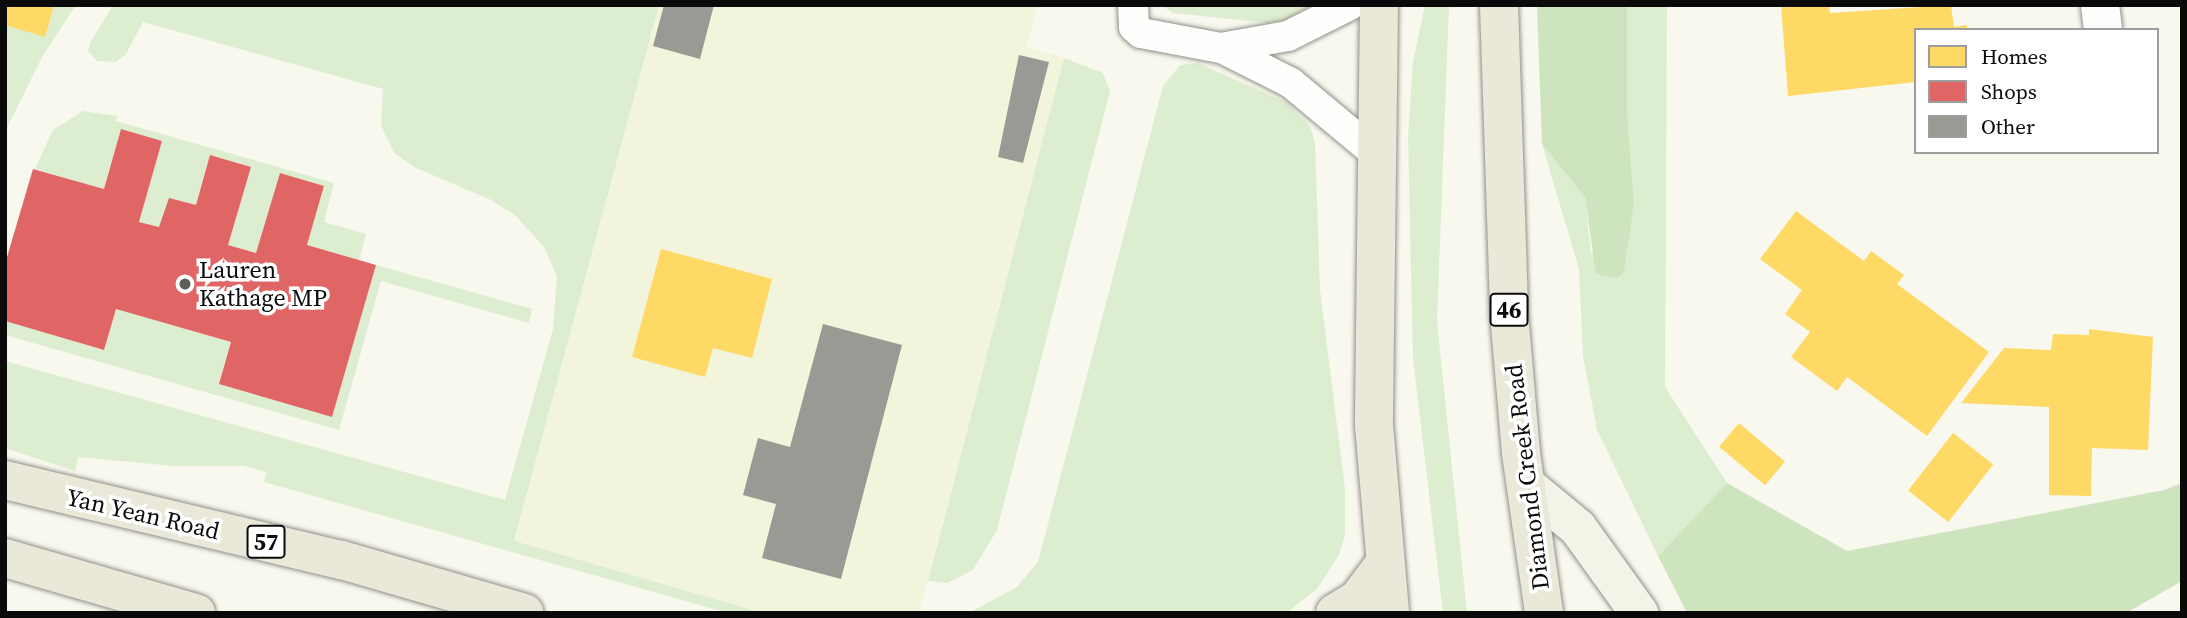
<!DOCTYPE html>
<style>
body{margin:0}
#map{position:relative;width:2187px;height:618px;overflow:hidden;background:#f8f8ee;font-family:"Source Serif 4",serif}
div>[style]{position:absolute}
.farmland>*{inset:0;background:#f2f4db}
.green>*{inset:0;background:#ddedcf}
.forest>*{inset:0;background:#cde4be}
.homes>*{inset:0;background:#ffd966;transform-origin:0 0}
.shops>*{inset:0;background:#e06666}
.building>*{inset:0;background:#9a9a94}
.roads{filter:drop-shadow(0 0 2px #91918d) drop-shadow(0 0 2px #91918d)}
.service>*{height:30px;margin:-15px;padding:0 15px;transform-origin:15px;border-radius:15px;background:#fefefc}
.minor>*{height:38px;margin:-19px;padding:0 19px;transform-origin:19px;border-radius:19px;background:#fefefc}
.secondary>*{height:38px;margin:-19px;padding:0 19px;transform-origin:19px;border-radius:19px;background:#f3f3e8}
.primary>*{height:38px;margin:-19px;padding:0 19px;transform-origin:19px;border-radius:19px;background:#eae8d9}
.dots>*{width:19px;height:19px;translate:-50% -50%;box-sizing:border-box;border:4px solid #fff;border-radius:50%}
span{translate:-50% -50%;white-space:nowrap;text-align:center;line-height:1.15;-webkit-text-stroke:7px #fff;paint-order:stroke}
.shield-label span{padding:2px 5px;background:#fff;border:2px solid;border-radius:5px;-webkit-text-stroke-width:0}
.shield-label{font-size:23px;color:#0a0a0a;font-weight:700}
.poi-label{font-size:24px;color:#0a0a0a}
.left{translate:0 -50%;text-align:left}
.street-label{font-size:24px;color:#0a0a0a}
.frame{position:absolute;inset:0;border:7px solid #0a0a0a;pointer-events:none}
.legend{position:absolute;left:1914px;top:28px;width:245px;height:126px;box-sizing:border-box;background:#fff;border:2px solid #9d9d9d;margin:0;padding:9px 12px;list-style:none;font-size:21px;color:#0a0a0a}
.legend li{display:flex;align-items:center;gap:14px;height:35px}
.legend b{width:35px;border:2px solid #9d9d9d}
</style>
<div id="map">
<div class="farmland">
<div style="clip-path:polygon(659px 5px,1038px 5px,1026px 47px,1064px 58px,919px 613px,763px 613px,514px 542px)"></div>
</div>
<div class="green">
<div style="clip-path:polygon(5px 5px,76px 5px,42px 57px,5px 132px)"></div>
<div style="clip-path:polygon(113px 5px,659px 5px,514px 541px,763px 613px,728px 613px,264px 482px,266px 472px,244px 466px,174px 466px,78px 457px,75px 471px,5px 448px,5px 361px,505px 500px,553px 329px,557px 276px,544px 247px,515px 215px,491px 200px,416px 168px,394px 153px,381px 125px,383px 89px,143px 22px,126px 54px,116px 62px,97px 61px,88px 51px,90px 43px)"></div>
<div style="clip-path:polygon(1162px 5px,1311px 5px,1287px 20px,1268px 23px,1173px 13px)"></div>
<div style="clip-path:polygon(1425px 5px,1449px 5px,1437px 321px,1467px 613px,1443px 613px,1413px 358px,1408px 137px,1413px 62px)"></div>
<div style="clip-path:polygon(1627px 5px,1667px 5px,1665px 387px,1727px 483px,1658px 556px,1597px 430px,1583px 356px,1579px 269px,1542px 144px,1585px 197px,1591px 254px,1634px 202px,1627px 112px)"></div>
<div style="clip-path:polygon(1064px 58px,1103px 73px,1110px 91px,997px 530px,973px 570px,947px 583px,928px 581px)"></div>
<div style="clip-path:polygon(1198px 63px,1286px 102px,1310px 126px,1315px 143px,1320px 290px,1345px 489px,1345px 535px,1339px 555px,1317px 589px,1286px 613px,969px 613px,1017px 587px,1038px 562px,1163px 86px,1180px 65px)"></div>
<div style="clip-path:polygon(83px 111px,117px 116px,116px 121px,334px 183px,324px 222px,366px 234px,359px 260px,307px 245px,324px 187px,280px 173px,256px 253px,228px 245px,251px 167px,210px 155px,196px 205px,159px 227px,139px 222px,162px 141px,121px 129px,104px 189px,35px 169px,53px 130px)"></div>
<div style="clip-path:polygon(376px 265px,532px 309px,529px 323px,381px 281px,339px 430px,5px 335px,5px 321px,103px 350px,116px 309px,231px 342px,219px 384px,332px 417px)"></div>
</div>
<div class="forest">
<div style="clip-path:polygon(1537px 5px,1627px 5px,1627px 112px,1634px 202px,1624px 272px,1617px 278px,1596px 274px,1585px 197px,1542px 144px)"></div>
<div style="clip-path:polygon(1727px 483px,1847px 551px,2164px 490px,2182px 483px,2182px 581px,2126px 613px,1687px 613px,1658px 556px)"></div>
</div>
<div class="homes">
<div style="clip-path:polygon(5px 5px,54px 5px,45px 37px,5px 25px)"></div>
<div style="clip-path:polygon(1781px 5px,1829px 5px,1830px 13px,1951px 5px,1954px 27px,1967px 25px,1967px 30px,1916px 30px,1916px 82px,1788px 96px)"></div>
<div style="clip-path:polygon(1796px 211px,1864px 261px,1871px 251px,1904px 275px,1897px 284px,1989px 352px,1927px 436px,1847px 377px,1837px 391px,1791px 357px,1810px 332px,1785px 314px,1802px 290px,1760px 259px)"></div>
<div style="clip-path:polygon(661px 249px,772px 279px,752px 358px,713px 348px,705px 377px,632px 357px)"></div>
<div style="clip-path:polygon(2089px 329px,2153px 337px,2148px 450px,2092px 448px,2091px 496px,2049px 495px,2049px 407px,1961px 403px,2004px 348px,2051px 350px,2053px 334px,2089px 335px)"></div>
<div style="left:1739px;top:423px;width:60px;height:31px;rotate:40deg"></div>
<div style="left:1953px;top:433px;width:51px;height:73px;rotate:38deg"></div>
</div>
<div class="shops">
<div style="clip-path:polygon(121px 129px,162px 141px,139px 222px,159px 227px,169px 198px,196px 205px,210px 155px,251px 167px,228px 245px,256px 253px,280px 173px,324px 186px,307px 245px,376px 265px,332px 417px,219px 384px,231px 342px,116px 309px,104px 350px,5px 321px,5px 264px,33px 169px,104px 189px)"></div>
</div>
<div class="building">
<div style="clip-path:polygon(664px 5px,714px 5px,700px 59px,653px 46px)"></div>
<div style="clip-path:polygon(1019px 55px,1049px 62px,1023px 163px,998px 157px)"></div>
<div style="clip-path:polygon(823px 324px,902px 345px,841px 579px,762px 558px,776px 504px,743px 495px,758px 438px,790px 447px)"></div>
</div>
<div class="roads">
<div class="service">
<div style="left:1133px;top:5px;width:22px;rotate:87deg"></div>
<div style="left:1134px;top:27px;width:9px;rotate:41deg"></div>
<div style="left:1141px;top:33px;width:81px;rotate:10.6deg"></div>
<div style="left:1221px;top:48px;width:68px;rotate:-10.2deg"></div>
<div style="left:1288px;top:36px;width:69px;rotate:-26.6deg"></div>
<div style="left:1224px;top:49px;width:75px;rotate:26.9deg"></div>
<div style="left:1291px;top:83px;width:109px;rotate:39.8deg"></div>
</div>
<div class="minor">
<div style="left:2100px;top:5px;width:25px;rotate:83deg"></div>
</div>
<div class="secondary">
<div style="left:1526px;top:485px;width:67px;rotate:39.6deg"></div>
<div style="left:1578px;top:528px;width:105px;rotate:54.3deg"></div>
</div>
<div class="primary">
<div style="left:1379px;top:5px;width:420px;rotate:90.7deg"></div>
<div style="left:1374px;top:425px;width:189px;rotate:85.1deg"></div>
<div style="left:1499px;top:5px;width:308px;rotate:88.1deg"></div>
<div style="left:1509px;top:313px;width:141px;rotate:85.1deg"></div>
<div style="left:1521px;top:453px;width:162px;rotate:81.8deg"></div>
<div style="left:5px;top:480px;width:346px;rotate:13.4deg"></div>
<div style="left:342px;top:560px;width:190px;rotate:16.2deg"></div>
<div style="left:5px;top:558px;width:199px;rotate:16.1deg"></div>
<div style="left:1335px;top:613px;width:27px;rotate:-31deg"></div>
<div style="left:1358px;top:599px;width:40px;rotate:-53deg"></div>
</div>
</div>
<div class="dots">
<div style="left:185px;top:284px;background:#5d5d5a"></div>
</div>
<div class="shield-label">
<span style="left:1509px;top:310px">46</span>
<span style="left:266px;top:542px">57</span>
</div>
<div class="poi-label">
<span class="left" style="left:199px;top:284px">Lauren<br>Kathage MP</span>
</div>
<div class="street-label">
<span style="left:1527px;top:477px;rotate:-97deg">Diamond Creek Road</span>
<span style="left:143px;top:514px;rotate:13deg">Yan Yean Road</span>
</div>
<div class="frame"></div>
<ul class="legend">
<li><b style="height:19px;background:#ffd966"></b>Homes</li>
<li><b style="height:19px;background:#e06666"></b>Shops</li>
<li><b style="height:19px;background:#9a9a94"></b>Other</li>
</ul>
</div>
